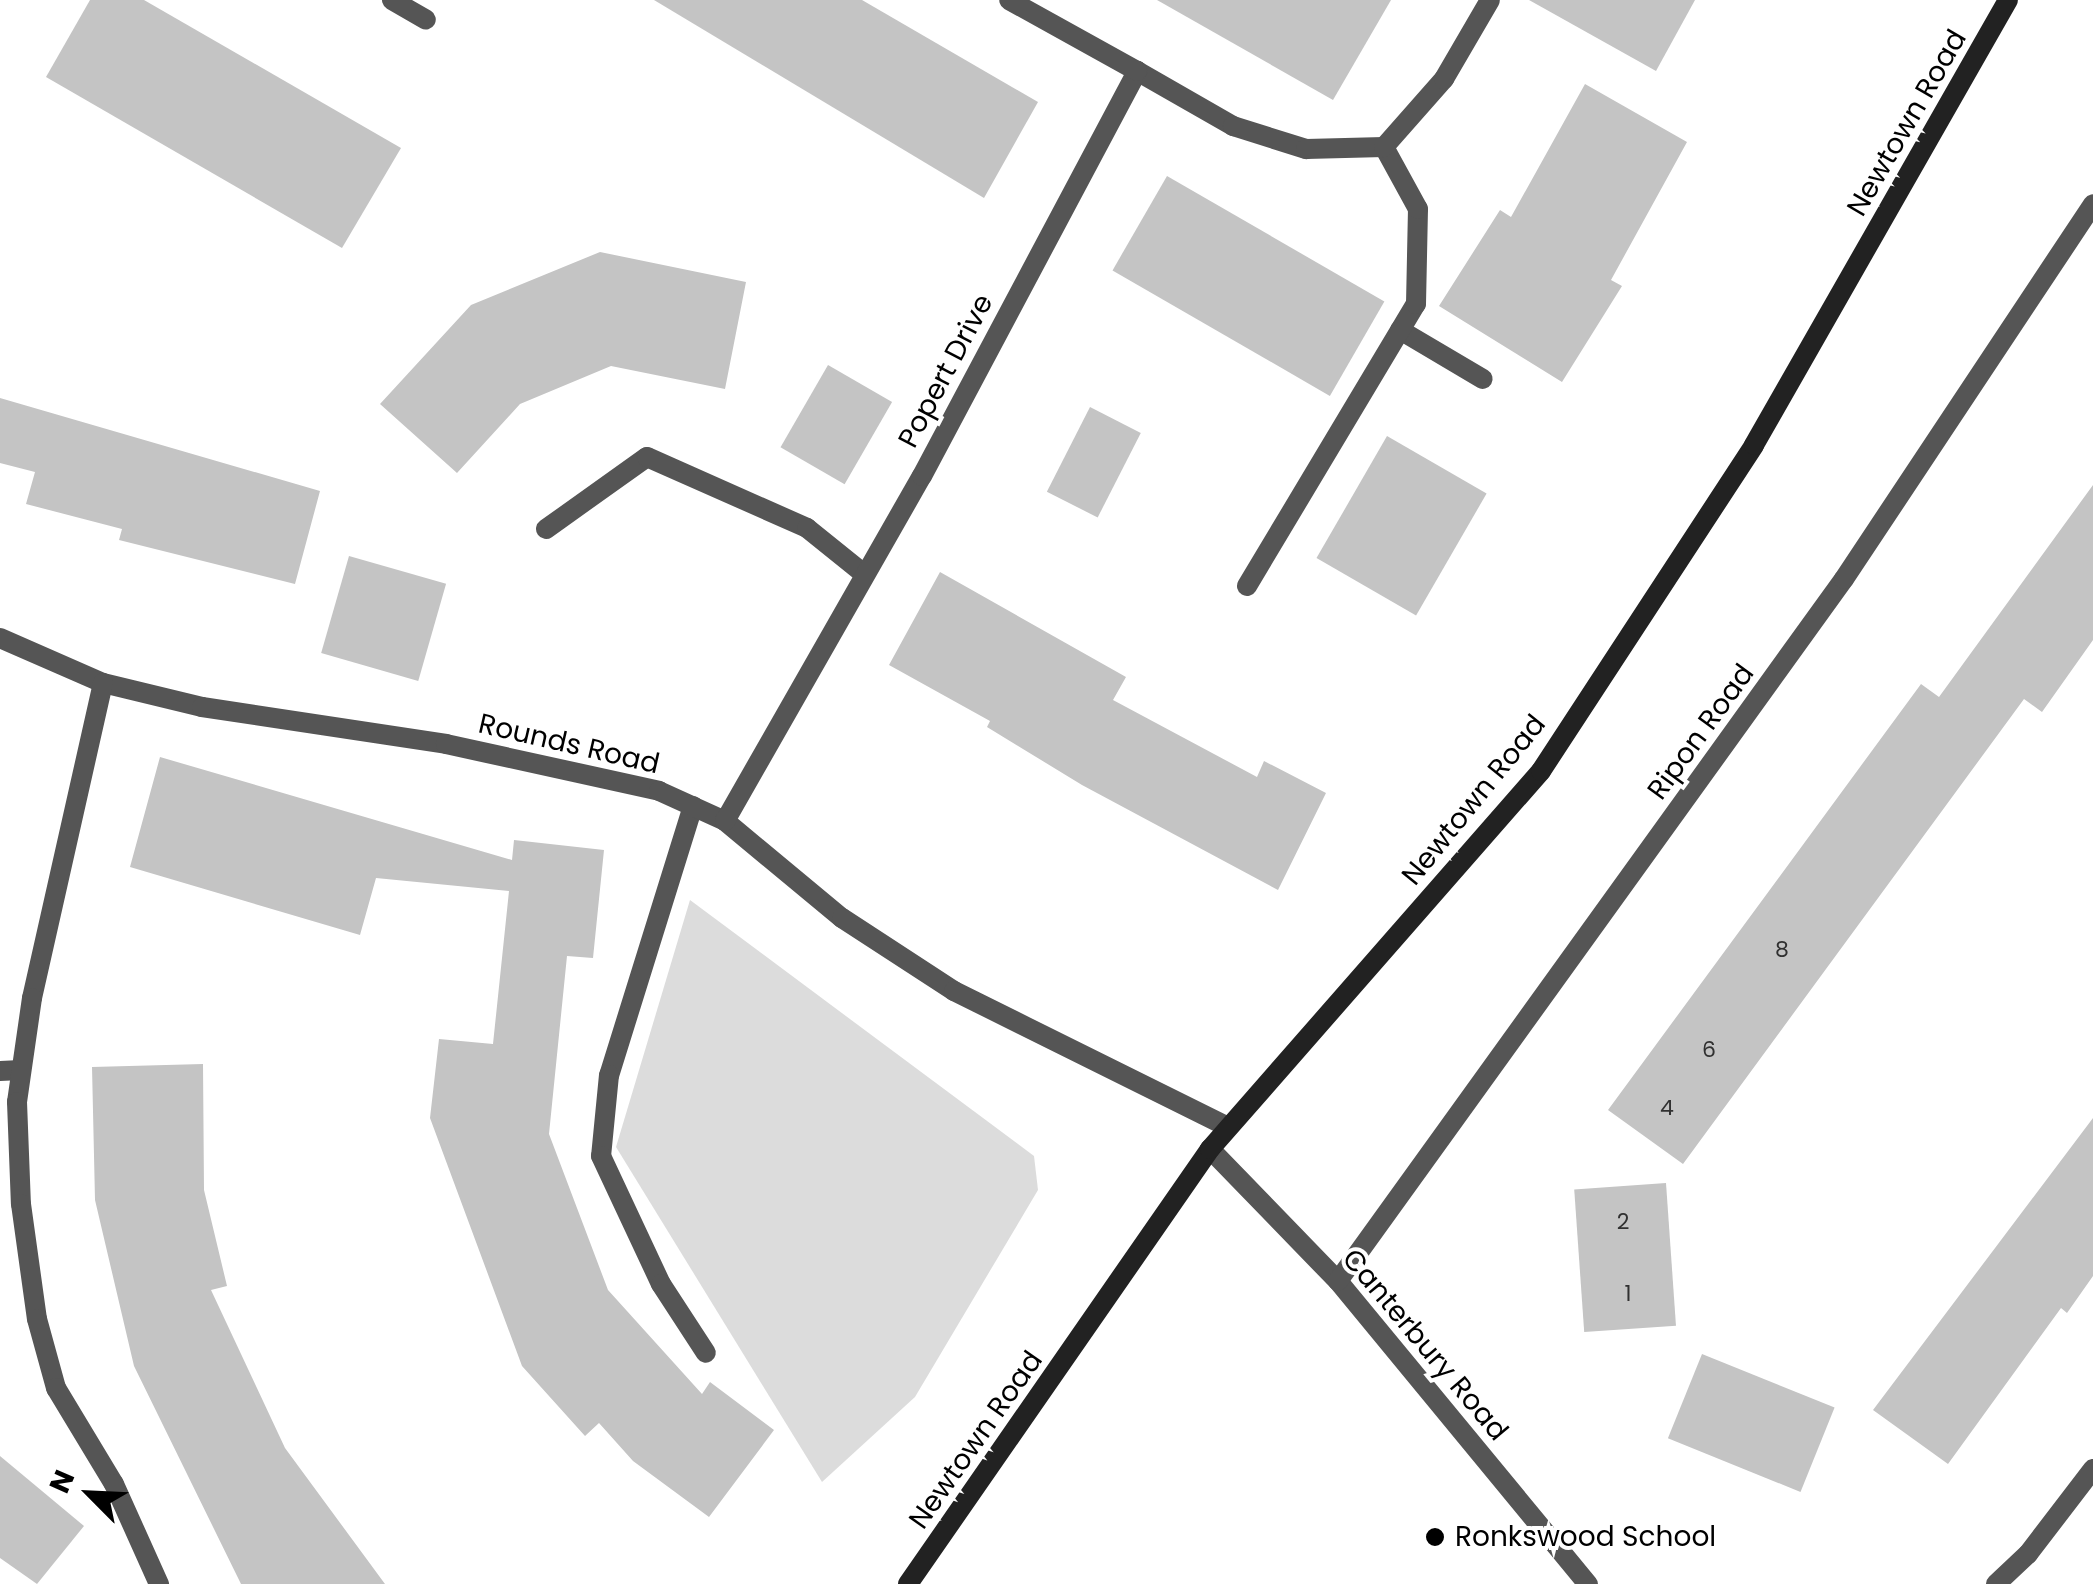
<!DOCTYPE html>
<style>
body{margin:0}
#map{position:relative;width:2093px;height:1584px;overflow:hidden;background:#fff;font-family:Poppins,sans-serif}
div>[style]{position:absolute}
.green>*{inset:0;background:#dcdcdc}
.building>*{inset:0;background:#c4c4c4;transform-origin:0 0}
.lane>*{height:20px;margin:-10px;padding:0 10px;transform-origin:10px;border-radius:10px;background:#555}
.street>*{height:20px;margin:-10px;padding:0 10px;transform-origin:10px;border-radius:10px;background:#555}
.secondary>*{height:20px;margin:-10px;padding:0 10px;transform-origin:10px;border-radius:10px;background:#222}
.dots>*{width:28px;height:28px;translate:-50% -50%;box-sizing:border-box;border:5px solid #fff;border-radius:50%}
span{translate:-50% -50%;white-space:nowrap;text-align:center;line-height:1.15;-webkit-text-stroke:8px #fff;paint-order:stroke}
.number-label{font-size:22px;color:#313131}
.number-label span{-webkit-text-stroke-width:0}
.street-label{font-size:28px;color:#000}
.poi-label{font-size:28px;color:#000}
.left{translate:0 -50%;text-align:left}
.north{position:absolute;left:40px;top:1444px;width:100px;height:100px;-webkit-text-stroke:8px #fff;paint-order:stroke;rotate:294deg;font-size:28px;font-weight:700;line-height:40px;text-align:center;color:#000}
.north::after{content:'';display:block;margin:auto;width:35px;height:45px;background:#000;clip-path:polygon(50% 0,100% 100%,50% 72%,0 100%)}
</style>
<div id="map">
<div class="green">
<div style="clip-path:polygon(690px 900px,1034px 1156px,1038px 1190px,915px 1397px,822px 1482px,616px 1147px)"></div>
</div>
<div class="building">
<div style="clip-path:polygon(90px 0,144px 0,401px 148px,342px 248px,46px 77px)"></div>
<div style="clip-path:polygon(654px 0,862px 0,1038px 102px,984px 198px)"></div>
<div style="clip-path:polygon(1157px 0,1391px 0,1333px 100px)"></div>
<div style="clip-path:polygon(1529px 0,1695px 0,1656px 71px)"></div>
<div style="clip-path:polygon(1585px 84px,1687px 142px,1611px 280px,1622px 286px,1562px 382px,1439px 306px,1500px 210px,1511px 217px)"></div>
<div style="left:1167px;top:176px;width:251px;height:109px;rotate:30deg"></div>
<div style="clip-path:polygon(600px 252px,746px 282px,725px 389px,611px 366px,520px 404px,457px 473px,380px 404px,471px 305px)"></div>
<div style="left:828px;top:365px;width:74px;height:95px;rotate:30deg"></div>
<div style="clip-path:polygon(0 398px,320px 491px,295px 584px,119px 540px,122px 529px,26px 504px,35px 472px,0 463px)"></div>
<div style="left:1090px;top:407px;width:57px;height:95px;rotate:27deg"></div>
<div style="left:1387px;top:436px;width:115px;height:141px;rotate:30deg"></div>
<div style="clip-path:polygon(2093px 485px,2093px 640px,2042px 712px,2024px 699px,1683px 1164px,1608px 1110px,1921px 684px,1939px 697px)"></div>
<div style="left:349px;top:556px;width:101px;height:101px;rotate:16deg"></div>
<div style="clip-path:polygon(940px 572px,1126px 677px,1113px 700px,1257px 777px,1264px 761px,1326px 793px,1278px 890px,1082px 785px,987px 727px,990px 721px,889px 665px)"></div>
<div style="clip-path:polygon(160px 757px,512px 860px,514px 840px,604px 850px,593px 958px,567px 956px,549px 1134px,608px 1290px,702px 1394px,710px 1382px,774px 1430px,709px 1517px,633px 1461px,599px 1423px,585px 1436px,522px 1366px,430px 1118px,439px 1039px,493px 1044px,509px 891px,376px 878px,360px 935px,130px 867px)"></div>
<div style="clip-path:polygon(203px 1064px,204px 1190px,227px 1286px,211px 1290px,285px 1448px,385px 1584px,241px 1584px,134px 1366px,95px 1200px,92px 1067px)"></div>
<div style="clip-path:polygon(2093px 1118px,2093px 1276px,2067px 1313px,2061px 1308px,1948px 1464px,1873px 1410px)"></div>
<div style="left:1666px;top:1183px;width:143px;height:92px;rotate:86deg"></div>
<div style="left:1702px;top:1354px;width:143px;height:91px;rotate:22deg"></div>
<div style="clip-path:polygon(0 1456px,84px 1526px,37px 1584px,0 1558px)"></div>
</div>
<div class="lane">
<div style="left:1400px;top:330px;width:96px;rotate:30.6deg"></div>
<div style="left:546px;top:529px;width:124px;rotate:-35.5deg"></div>
<div style="left:647px;top:457px;width:175px;rotate:23.9deg"></div>
<div style="left:807px;top:528px;width:73px;rotate:38.9deg"></div>
<div style="left:1247px;top:586px;width:329px;rotate:-59.1deg"></div>
<div style="left:1416px;top:304px;width:95px;rotate:-88.8deg"></div>
<div style="left:1418px;top:209px;width:71px;rotate:-118.7deg"></div>
<div style="left:693px;top:806px;width:282px;rotate:107.3deg"></div>
<div style="left:609px;top:1075px;width:81px;rotate:95.6deg"></div>
<div style="left:601px;top:1156px;width:141px;rotate:64.9deg"></div>
<div style="left:661px;top:1284px;width:82px;rotate:56.9deg"></div>
<div style="left:0;top:1071px;width:21px;rotate:-3deg"></div>
</div>
<div class="street">
<div style="left:392px;top:0;width:39px;rotate:30deg"></div>
<div style="left:1137px;top:71px;width:111px;rotate:29.8deg"></div>
<div style="left:1233px;top:126px;width:77px;rotate:17.5deg"></div>
<div style="left:1306px;top:149px;width:78px;rotate:-1.5deg"></div>
<div style="left:1384px;top:147px;width:91px;rotate:-48.6deg"></div>
<div style="left:1444px;top:79px;width:91px;rotate:-59.8deg"></div>
<div style="left:0;top:638px;width:112px;rotate:23.6deg"></div>
<div style="left:103px;top:683px;width:102px;rotate:13.6deg"></div>
<div style="left:202px;top:707px;width:247px;rotate:8.6deg"></div>
<div style="left:446px;top:744px;width:218px;rotate:12.4deg"></div>
<div style="left:659px;top:791px;width:72px;rotate:24.4deg"></div>
<div style="left:725px;top:821px;width:152px;rotate:39.7deg"></div>
<div style="left:842px;top:918px;width:134px;rotate:33.1deg"></div>
<div style="left:954px;top:991px;width:306px;rotate:26.4deg"></div>
<div style="left:103px;top:683px;width:323px;rotate:102.7deg"></div>
<div style="left:32px;top:998px;width:105px;rotate:98.2deg"></div>
<div style="left:17px;top:1102px;width:102px;rotate:87.8deg"></div>
<div style="left:21px;top:1204px;width:116px;rotate:82.1deg"></div>
<div style="left:37px;top:1319px;width:72px;rotate:74.6deg"></div>
<div style="left:56px;top:1388px;width:112px;rotate:58.9deg"></div>
<div style="left:114px;top:1484px;width:110px;rotate:65.8deg"></div>
<div style="left:725px;top:821px;width:397px;rotate:-60.3deg"></div>
<div style="left:922px;top:476px;width:459px;rotate:-62deg"></div>
<div style="left:1137px;top:71px;width:146px;rotate:-151deg"></div>
<div style="left:1210px;top:1149px;width:184px;rotate:45.9deg"></div>
<div style="left:1338px;top:1281px;width:393px;rotate:50.5deg"></div>
<div style="left:1338px;top:1281px;width:865px;rotate:-54.22deg"></div>
<div style="left:1844px;top:579px;width:450px;rotate:-56.4deg"></div>
<div style="left:1996px;top:1584px;width:44px;rotate:-43.2deg"></div>
<div style="left:2028px;top:1554px;width:107px;rotate:-52.6deg"></div>
</div>
<div class="secondary">
<div style="left:908px;top:1584px;width:530px;rotate:-55.23deg"></div>
<div style="left:1210px;top:1149px;width:502px;rotate:-48.79deg"></div>
<div style="left:1541px;top:771px;width:389px;rotate:-56.8deg"></div>
<div style="left:1754px;top:445px;width:512px;rotate:-60.28deg"></div>
</div>
<div class="dots">
<div style="left:1435px;top:1537px;background:#000"></div>
</div>
<div class="number-label">
<span style="left:1782px;top:950px">8</span>
<span style="left:1709px;top:1050px">6</span>
<span style="left:1667px;top:1108px">4</span>
<span style="left:1623px;top:1222px">2</span>
<span style="left:1628px;top:1294px">1</span>
</div>
<div class="street-label">
<span style="left:1907px;top:123px;rotate:-60deg">Newtown Road</span>
<span style="left:946px;top:371px;rotate:-62deg">Popert Drive</span>
<span style="left:1701px;top:732px;rotate:-54deg">Ripon Road</span>
<span style="left:569px;top:744px;rotate:13deg">Rounds Road</span>
<span style="left:1474px;top:800px;rotate:-51deg">Newtown Road</span>
<span style="left:1425px;top:1345px;rotate:50deg">Canterbury Road</span>
<span style="left:976px;top:1440px;rotate:-55deg">Newtown Road</span>
</div>
<div class="poi-label">
<span class="left" style="left:1455px;top:1537px">Ronkswood School</span>
</div>
<div class="north">N</div>
</div>
